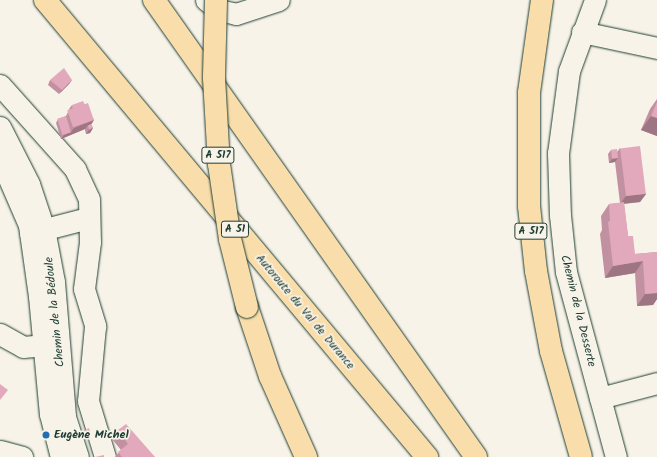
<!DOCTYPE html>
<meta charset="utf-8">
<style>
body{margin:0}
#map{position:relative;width:657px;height:457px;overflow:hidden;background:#f7f3e8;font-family:Kalam,sans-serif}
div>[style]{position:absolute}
.roads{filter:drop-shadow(0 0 1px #1f3d34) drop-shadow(0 0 1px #1f3d34)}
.minor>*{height:21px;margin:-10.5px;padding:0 10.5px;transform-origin:10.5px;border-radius:10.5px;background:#f7f3e8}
.highway>*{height:22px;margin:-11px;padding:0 11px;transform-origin:11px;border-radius:11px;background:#f9deab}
.bridges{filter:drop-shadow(0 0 1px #1f3d34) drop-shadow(0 0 1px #1f3d34)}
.highway-bridge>*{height:22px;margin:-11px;padding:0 11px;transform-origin:11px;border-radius:11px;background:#f9deab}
.wall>*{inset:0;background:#c291a1}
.shaded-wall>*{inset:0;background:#9e7683}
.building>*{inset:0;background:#e1a9bb;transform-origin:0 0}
.dots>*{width:11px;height:11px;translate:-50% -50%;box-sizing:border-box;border:2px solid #f7f3e8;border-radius:50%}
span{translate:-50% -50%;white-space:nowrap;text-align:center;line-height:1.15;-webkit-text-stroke:3.5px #f7f3e8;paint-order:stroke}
.shield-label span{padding:1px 3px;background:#f7f3e8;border:1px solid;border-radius:3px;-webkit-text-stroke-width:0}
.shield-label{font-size:11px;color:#1f3d34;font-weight:700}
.street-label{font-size:12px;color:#1f3d34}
.poi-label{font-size:12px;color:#1f3d34;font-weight:700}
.left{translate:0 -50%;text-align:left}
</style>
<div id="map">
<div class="roads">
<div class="minor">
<div style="left:206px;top:0;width:16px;rotate:38deg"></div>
<div style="left:219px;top:10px;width:17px;rotate:13deg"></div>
<div style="left:236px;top:14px;width:45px;rotate:-18deg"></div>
<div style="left:595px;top:0;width:76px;rotate:110.1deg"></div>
<div style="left:569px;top:71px;width:83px;rotate:97.6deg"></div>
<div style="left:558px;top:153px;width:62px;rotate:88.2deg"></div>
<div style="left:560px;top:215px;width:57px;rotate:84deg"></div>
<div style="left:566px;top:272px;width:192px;rotate:74.9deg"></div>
<div style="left:582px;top:32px;width:77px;rotate:12deg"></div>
<div style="left:0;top:85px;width:113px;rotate:48.2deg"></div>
<div style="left:75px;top:169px;width:33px;rotate:65deg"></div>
<div style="left:89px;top:199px;width:43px;rotate:88.7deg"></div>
<div style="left:90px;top:242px;width:47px;rotate:97.3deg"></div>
<div style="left:84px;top:289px;width:39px;rotate:73deg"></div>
<div style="left:95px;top:326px;width:75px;rotate:95.3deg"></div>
<div style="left:88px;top:401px;width:59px;rotate:73.1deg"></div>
<div style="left:0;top:127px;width:64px;rotate:63deg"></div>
<div style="left:29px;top:184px;width:47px;rotate:71.6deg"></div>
<div style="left:44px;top:229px;width:54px;rotate:79.3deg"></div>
<div style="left:54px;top:282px;width:135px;rotate:85.3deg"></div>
<div style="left:65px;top:417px;width:42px;rotate:72deg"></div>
<div style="left:0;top:158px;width:73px;rotate:66.6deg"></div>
<div style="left:29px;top:225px;width:72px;rotate:82deg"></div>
<div style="left:39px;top:296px;width:119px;rotate:84.7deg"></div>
<div style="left:50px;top:414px;width:44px;rotate:75.7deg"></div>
<div style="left:30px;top:233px;width:60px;rotate:-14.5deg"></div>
<div style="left:0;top:334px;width:26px;rotate:29deg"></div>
<div style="left:23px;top:347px;width:34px;rotate:-5deg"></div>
<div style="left:600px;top:398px;width:59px;rotate:-14.7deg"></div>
<div style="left:0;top:451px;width:23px;rotate:15deg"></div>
</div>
<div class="highway">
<div style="left:45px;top:0;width:596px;rotate:50.11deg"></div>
<div style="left:154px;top:0;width:559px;rotate:54.83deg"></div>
<div style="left:542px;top:0;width:94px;rotate:98deg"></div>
<div style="left:529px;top:93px;width:113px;rotate:90deg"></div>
<div style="left:529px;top:206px;width:65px;rotate:83.9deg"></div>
<div style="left:536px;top:271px;width:81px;rotate:79.4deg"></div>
<div style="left:551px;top:351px;width:110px;rotate:74.2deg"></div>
<div style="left:247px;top:307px;width:73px;rotate:71.6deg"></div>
<div style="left:270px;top:376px;width:89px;rotate:66deg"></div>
</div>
</div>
<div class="bridges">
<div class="highway-bridge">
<div style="left:216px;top:0;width:78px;rotate:91.5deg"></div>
<div style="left:214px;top:78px;width:86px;rotate:86.7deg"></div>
<div style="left:219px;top:164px;width:76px;rotate:81.7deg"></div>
<div style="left:230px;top:239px;width:70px;rotate:76deg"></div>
</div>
</div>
<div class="wall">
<div style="clip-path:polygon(50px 80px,72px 80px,69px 84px,59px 94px,48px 85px)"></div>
<div style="clip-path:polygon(657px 99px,657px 136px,641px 130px,650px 109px)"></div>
<div style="clip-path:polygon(72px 105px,85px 105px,94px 120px,91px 124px,93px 128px,90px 133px,86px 134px,85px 130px,85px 129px,61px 139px,56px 123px,58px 119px,66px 116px,68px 112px,70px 112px,69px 109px)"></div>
<div style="clip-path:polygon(620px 148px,646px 194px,640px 202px,624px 204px,628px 236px,635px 254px,657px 252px,657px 299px,653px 305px,637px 306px,635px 273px,605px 278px,600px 234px,602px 230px,601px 216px,609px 204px,620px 203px,615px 162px,609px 163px,608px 154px,611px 150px,617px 152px)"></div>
<div style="clip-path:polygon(85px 430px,88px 439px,85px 440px,82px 434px)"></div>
<div style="clip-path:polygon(118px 430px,155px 457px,115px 457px,121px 450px,112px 439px)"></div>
</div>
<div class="shaded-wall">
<div style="clip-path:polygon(72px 80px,69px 84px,59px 94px,62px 90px)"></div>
<div style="clip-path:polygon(651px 116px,657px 118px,657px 136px,641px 130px)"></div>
<div style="clip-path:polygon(94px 120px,89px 128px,87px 126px,85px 129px,61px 139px,64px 135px,71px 132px,74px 128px)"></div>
<div style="clip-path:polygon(93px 128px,90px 133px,86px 134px,89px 130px)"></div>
<div style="clip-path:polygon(618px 158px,615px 162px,609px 163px,612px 159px)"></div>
<div style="clip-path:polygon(646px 194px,640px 202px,620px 204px,626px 196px)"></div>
<div style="clip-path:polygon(643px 261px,635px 273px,605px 278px,613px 266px)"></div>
<div style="clip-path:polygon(657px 293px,657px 299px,653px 305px,637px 306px,645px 294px)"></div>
<div style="clip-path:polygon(91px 435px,88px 439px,85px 440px,88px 436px)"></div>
</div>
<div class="building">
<div style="clip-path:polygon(64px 68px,72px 80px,62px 90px,50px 80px)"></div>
<div style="clip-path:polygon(83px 101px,85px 105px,73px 110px,72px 105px)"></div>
<div style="clip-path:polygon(657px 102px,657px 118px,651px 116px)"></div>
<div style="left:88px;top:103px;width:18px;height:22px;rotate:71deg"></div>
<div style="left:66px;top:116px;width:17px;height:9px;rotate:73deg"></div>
<div style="left:91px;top:124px;width:4px;height:4px;rotate:63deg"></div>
<div style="left:640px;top:146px;width:48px;height:20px;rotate:83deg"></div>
<div style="left:617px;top:149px;width:9px;height:6px;rotate:84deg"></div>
<div style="clip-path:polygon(624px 202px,628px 236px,633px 236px,635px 254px,657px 252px,657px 293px,645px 294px,643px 261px,613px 266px,608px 222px,610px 221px,609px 204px)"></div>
<div style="clip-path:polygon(0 384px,8px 390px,0 400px)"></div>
<div style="clip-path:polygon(126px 424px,155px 457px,122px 457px,118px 452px,128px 444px,118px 430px)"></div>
<div style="clip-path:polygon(89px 428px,91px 435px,88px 436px,85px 430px)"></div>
<div style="clip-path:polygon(104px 455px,104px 457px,95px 457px)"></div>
</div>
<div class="dots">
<div style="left:46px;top:435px;background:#1f6fb2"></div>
</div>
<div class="shield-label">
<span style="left:218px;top:155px">A 517</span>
<span style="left:235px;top:229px">A 51</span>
<span style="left:531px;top:231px">A 517</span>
</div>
<div class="street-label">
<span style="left:578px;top:311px;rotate:76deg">Chemin de la Desserte</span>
<span style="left:55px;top:312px;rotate:-96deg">Chemin de la Bédoule</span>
<span style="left:305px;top:312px;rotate:50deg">Autoroute du Val de Durance</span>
</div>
<div class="poi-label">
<span class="left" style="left:54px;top:435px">Eugène Michel</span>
</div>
</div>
